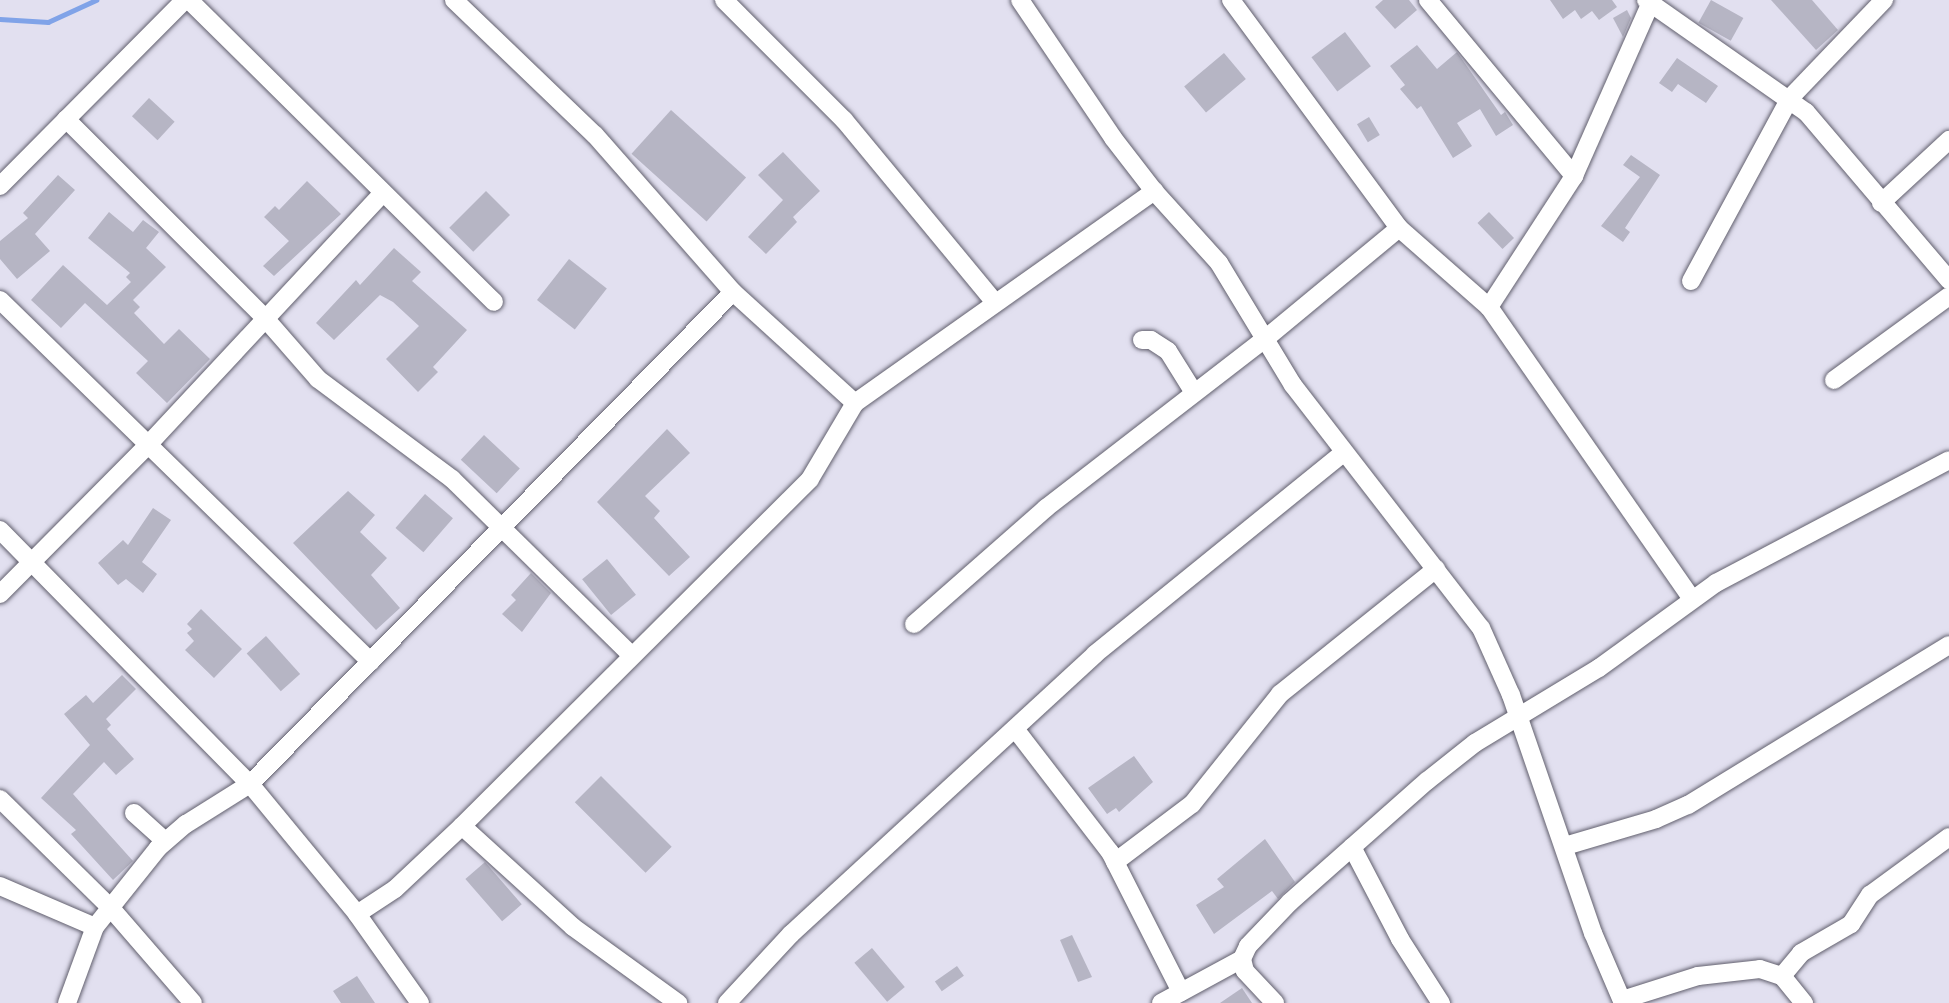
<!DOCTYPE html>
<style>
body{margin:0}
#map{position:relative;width:1949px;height:1003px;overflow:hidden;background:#e2e0f0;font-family:Montserrat,sans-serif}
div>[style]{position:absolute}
.stream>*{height:4.5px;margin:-2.25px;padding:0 2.25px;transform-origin:2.25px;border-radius:2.25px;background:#80a3e8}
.building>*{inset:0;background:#b6b5c4;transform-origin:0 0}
.roads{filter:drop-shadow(0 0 2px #615f6d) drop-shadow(0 0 2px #615f6d)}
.minor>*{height:18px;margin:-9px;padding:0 9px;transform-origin:9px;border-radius:9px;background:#fff}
span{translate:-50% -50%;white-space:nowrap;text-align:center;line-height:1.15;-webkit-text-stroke:5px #fff;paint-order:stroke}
</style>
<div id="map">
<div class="stream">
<div style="left:0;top:19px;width:48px;rotate:3.6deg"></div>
<div style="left:48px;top:22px;width:53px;rotate:-24.6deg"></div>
</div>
<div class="building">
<div style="clip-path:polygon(1383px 0,1409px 0,1417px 10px,1395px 29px,1375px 7px)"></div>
<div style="clip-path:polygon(1550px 0,1612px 0,1617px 7px,1599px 20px,1592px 11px,1581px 19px,1575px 10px,1563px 19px)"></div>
<div style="left:1711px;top:0;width:37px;height:26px;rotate:29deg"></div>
<div style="clip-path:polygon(1771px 0,1812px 0,1838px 30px,1816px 50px)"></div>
<div style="clip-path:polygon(1627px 10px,1631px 18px,1623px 37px,1613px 18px)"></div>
<div style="left:1345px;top:32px;width:43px;height:42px;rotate:53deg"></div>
<div style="clip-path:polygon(1417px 45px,1437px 69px,1457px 52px,1501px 115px,1505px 112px,1513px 125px,1496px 136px,1480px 109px,1457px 123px,1472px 146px,1453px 158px,1421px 106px,1417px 109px,1400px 89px,1405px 85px,1390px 66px)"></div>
<div style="left:1224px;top:53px;width:34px;height:52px;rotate:50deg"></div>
<div style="clip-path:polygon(1677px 58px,1718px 86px,1706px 103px,1678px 84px,1672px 92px,1659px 83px)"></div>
<div style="left:149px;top:98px;width:35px;height:25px;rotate:43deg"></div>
<div style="left:671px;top:110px;width:101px;height:59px;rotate:42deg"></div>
<div style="left:1369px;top:117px;width:21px;height:14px;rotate:59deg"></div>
<div style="clip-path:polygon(783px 152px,820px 191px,793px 217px,797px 222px,766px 254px,748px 237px,783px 200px,758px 175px)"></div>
<div style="clip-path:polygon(1631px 155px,1660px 175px,1625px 228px,1630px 232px,1623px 242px,1601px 226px,1640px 177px,1623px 165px)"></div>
<div style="clip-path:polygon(58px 175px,75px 190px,35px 234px,50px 251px,17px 279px,0 259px,0 241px,28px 218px,23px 213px)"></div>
<div style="clip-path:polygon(307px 181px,341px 214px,274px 276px,263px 266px,289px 241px,264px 217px,275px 206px,279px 210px)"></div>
<div style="left:486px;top:191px;width:34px;height:52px;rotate:45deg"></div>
<div style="clip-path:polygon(109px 212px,133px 232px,143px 220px,159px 232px,146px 248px,166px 267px,133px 300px,140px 307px,134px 313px,164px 344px,179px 329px,210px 359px,167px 403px,136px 373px,148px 361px,85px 303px,61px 328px,31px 300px,63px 265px,107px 305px,131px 282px,126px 277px,130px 273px,88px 238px)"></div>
<div style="left:1489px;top:212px;width:36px;height:16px;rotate:46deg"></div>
<div style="clip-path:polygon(394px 248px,421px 272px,412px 281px,467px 330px,433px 367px,438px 372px,418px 392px,386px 359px,419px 326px,393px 302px,380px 295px,334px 340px,316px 323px,356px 280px,360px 285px)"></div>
<div style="left:569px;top:259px;width:48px;height:52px;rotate:38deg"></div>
<div style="clip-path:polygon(667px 429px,690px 453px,645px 496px,660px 511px,654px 518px,690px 557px,669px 576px,597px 502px)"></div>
<div style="left:484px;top:435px;width:49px;height:34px;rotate:43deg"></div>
<div style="clip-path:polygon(348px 491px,375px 515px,360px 532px,387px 558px,371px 575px,400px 608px,376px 630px,293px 543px)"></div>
<div style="left:425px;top:494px;width:37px;height:45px;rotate:41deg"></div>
<div style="clip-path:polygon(153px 508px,171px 520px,142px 562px,157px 574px,143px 593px,126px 579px,118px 585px,98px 563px,123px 540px,128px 545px)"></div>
<div style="left:607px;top:559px;width:46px;height:32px;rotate:51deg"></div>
<div style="clip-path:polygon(531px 573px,551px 593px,522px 632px,502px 614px,516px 600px,511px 595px)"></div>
<div style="clip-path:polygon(201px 609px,242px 649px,214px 678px,185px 650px,194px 641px,187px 633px,192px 629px,187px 624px)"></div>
<div style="left:266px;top:636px;width:51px;height:26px;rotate:48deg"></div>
<div style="clip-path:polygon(122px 675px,136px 689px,106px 719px,111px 725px,107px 729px,134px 759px,116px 775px,104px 762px,73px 794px,133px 861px,113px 880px,71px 834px,76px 830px,41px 798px,90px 745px,64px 714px,86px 695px,93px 703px)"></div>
<div style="clip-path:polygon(1134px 756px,1153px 782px,1119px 812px,1116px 808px,1107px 814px,1088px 788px)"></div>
<div style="left:601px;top:776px;width:100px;height:37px;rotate:45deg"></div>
<div style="clip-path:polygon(1265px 839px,1295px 882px,1278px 899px,1272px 891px,1214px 934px,1196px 905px,1224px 887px,1217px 879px)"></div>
<div style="left:485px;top:862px;width:56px;height:26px;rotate:49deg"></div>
<div style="clip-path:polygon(1072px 935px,1092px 977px,1078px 982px,1060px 940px)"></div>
<div style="left:872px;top:948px;width:51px;height:23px;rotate:50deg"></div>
<div style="left:957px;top:966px;width:12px;height:27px;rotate:55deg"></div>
<div style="clip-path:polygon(357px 976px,375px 1003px,341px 1003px,333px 991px)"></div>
<div style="clip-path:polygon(1242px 988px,1252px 1003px,1220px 1003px)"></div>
</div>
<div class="roads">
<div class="minor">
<div style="left:189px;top:0;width:429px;rotate:44.7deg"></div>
<div style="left:454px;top:0;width:195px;rotate:43.8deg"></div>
<div style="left:595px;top:135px;width:209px;rotate:48.7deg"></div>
<div style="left:733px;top:292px;width:165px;rotate:42.3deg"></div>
<div style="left:724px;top:0;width:170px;rotate:45deg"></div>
<div style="left:844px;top:120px;width:235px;rotate:50.4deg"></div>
<div style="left:1020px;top:0;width:166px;rotate:56deg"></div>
<div style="left:1113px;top:138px;width:67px;rotate:52.3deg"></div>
<div style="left:1154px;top:191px;width:97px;rotate:47.9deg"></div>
<div style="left:1219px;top:263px;width:143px;rotate:58.8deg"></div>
<div style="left:1293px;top:385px;width:307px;rotate:52.3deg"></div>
<div style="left:1481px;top:628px;width:73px;rotate:65.9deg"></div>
<div style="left:1511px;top:695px;width:252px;rotate:71deg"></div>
<div style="left:1593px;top:933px;width:76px;rotate:66.8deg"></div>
<div style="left:1231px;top:0;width:283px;rotate:53.6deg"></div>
<div style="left:1399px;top:228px;width:120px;rotate:41.3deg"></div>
<div style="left:1489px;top:307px;width:354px;rotate:55.2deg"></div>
<div style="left:1428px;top:0;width:229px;rotate:50.3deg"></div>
<div style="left:1646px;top:0;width:195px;rotate:35deg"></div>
<div style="left:1806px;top:112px;width:221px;rotate:49.6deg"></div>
<div style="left:66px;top:119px;width:280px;rotate:45deg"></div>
<div style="left:264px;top:317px;width:82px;rotate:48.9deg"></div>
<div style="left:318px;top:379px;width:167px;rotate:36.7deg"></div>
<div style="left:452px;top:479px;width:252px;rotate:44.5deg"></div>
<div style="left:0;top:186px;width:262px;rotate:-45.2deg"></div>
<div style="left:1881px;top:203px;width:93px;rotate:-42.8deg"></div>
<div style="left:1691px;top:281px;width:208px;rotate:-61.6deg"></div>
<div style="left:1790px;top:98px;width:136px;rotate:-46.2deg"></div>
<div style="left:0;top:300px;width:518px;rotate:44.3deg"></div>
<div style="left:1489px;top:307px;width:156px;rotate:-57deg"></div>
<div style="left:1574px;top:176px;width:193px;rotate:-66.1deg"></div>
<div style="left:1142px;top:340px;width:9px"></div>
<div style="left:1151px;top:340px;width:20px;rotate:33deg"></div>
<div style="left:1168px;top:351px;width:47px;rotate:58deg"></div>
<div style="left:1834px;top:380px;width:142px;rotate:-36.1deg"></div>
<div style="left:0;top:530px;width:356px;rotate:45.5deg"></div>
<div style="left:250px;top:784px;width:168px;rotate:50.5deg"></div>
<div style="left:357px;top:914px;width:109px;rotate:54.7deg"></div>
<div style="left:0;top:594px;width:207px;rotate:-45.2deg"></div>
<div style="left:146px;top:447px;width:345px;rotate:-47deg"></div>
<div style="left:914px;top:624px;width:176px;rotate:-41.3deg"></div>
<div style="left:1046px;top:508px;width:277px;rotate:-37.7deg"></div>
<div style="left:1265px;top:339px;width:174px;rotate:-39.6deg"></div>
<div style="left:1016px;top:730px;width:154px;rotate:52.4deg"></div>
<div style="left:1110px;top:852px;width:157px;rotate:63.1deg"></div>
<div style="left:0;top:799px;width:153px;rotate:44.5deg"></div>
<div style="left:109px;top:906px;width:128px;rotate:49.1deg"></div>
<div style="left:134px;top:813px;width:42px;rotate:42.1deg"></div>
<div style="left:462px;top:826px;width:150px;rotate:42.3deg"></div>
<div style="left:573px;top:927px;width:130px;rotate:35.9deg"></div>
<div style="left:1565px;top:846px;width:95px;rotate:-16.5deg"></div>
<div style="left:1656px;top:819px;width:35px;rotate:-24deg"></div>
<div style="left:1688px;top:805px;width:306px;rotate:-31.5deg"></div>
<div style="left:1352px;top:847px;width:104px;rotate:62.4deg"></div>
<div style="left:1400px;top:939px;width:76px;rotate:57.4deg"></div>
<div style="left:1115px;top:862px;width:96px;rotate:-37deg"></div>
<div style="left:1192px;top:804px;width:141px;rotate:-51.3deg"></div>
<div style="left:1280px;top:694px;width:200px;rotate:-38.7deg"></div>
<div style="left:0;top:886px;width:103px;rotate:23.3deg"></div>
<div style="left:357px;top:914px;width:45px;rotate:-33.3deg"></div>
<div style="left:395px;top:889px;width:92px;rotate:-43.2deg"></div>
<div style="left:462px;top:826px;width:491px;rotate:-44.9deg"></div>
<div style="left:810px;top:479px;width:88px;rotate:-59.4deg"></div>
<div style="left:855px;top:403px;width:367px;rotate:-35.3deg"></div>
<div style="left:1782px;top:976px;width:30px;rotate:-50deg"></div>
<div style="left:1801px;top:953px;width:58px;rotate:-30.1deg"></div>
<div style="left:1851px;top:924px;width:35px;rotate:-57deg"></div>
<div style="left:1870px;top:895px;width:98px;rotate:-36.3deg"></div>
<div style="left:1622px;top:1000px;width:80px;rotate:-17.5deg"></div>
<div style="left:1698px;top:976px;width:62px;rotate:-6.4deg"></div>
<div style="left:1760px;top:969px;width:23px;rotate:18deg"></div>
<div style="left:1782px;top:976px;width:35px;rotate:51deg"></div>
<div style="left:67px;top:1003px;width:81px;rotate:-69.8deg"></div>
<div style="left:95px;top:927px;width:101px;rotate:-51.4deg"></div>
<div style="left:158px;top:848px;width:37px;rotate:-41deg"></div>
<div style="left:186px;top:824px;width:75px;rotate:-32deg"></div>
<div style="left:250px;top:784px;width:689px;rotate:-45.53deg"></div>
<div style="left:727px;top:1003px;width:94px;rotate:-47.2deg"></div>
<div style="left:791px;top:934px;width:413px;rotate:-42.6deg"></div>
<div style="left:1095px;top:654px;width:319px;rotate:-39deg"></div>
<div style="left:1161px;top:1003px;width:92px;rotate:-28.5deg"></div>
<div style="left:1275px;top:1003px;width:44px;rotate:-133.2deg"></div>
<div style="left:1245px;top:971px;width:12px;rotate:-104deg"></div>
<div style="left:1242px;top:959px;width:14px;rotate:-65deg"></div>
<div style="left:1248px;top:946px;width:61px;rotate:-46.3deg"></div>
<div style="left:1290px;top:902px;width:183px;rotate:-41.5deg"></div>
<div style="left:1427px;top:781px;width:61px;rotate:-38.4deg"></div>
<div style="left:1475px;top:743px;width:145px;rotate:-31.2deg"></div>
<div style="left:1599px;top:668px;width:145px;rotate:-36deg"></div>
<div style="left:1716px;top:583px;width:263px;rotate:-27.8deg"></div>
</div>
</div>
</div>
